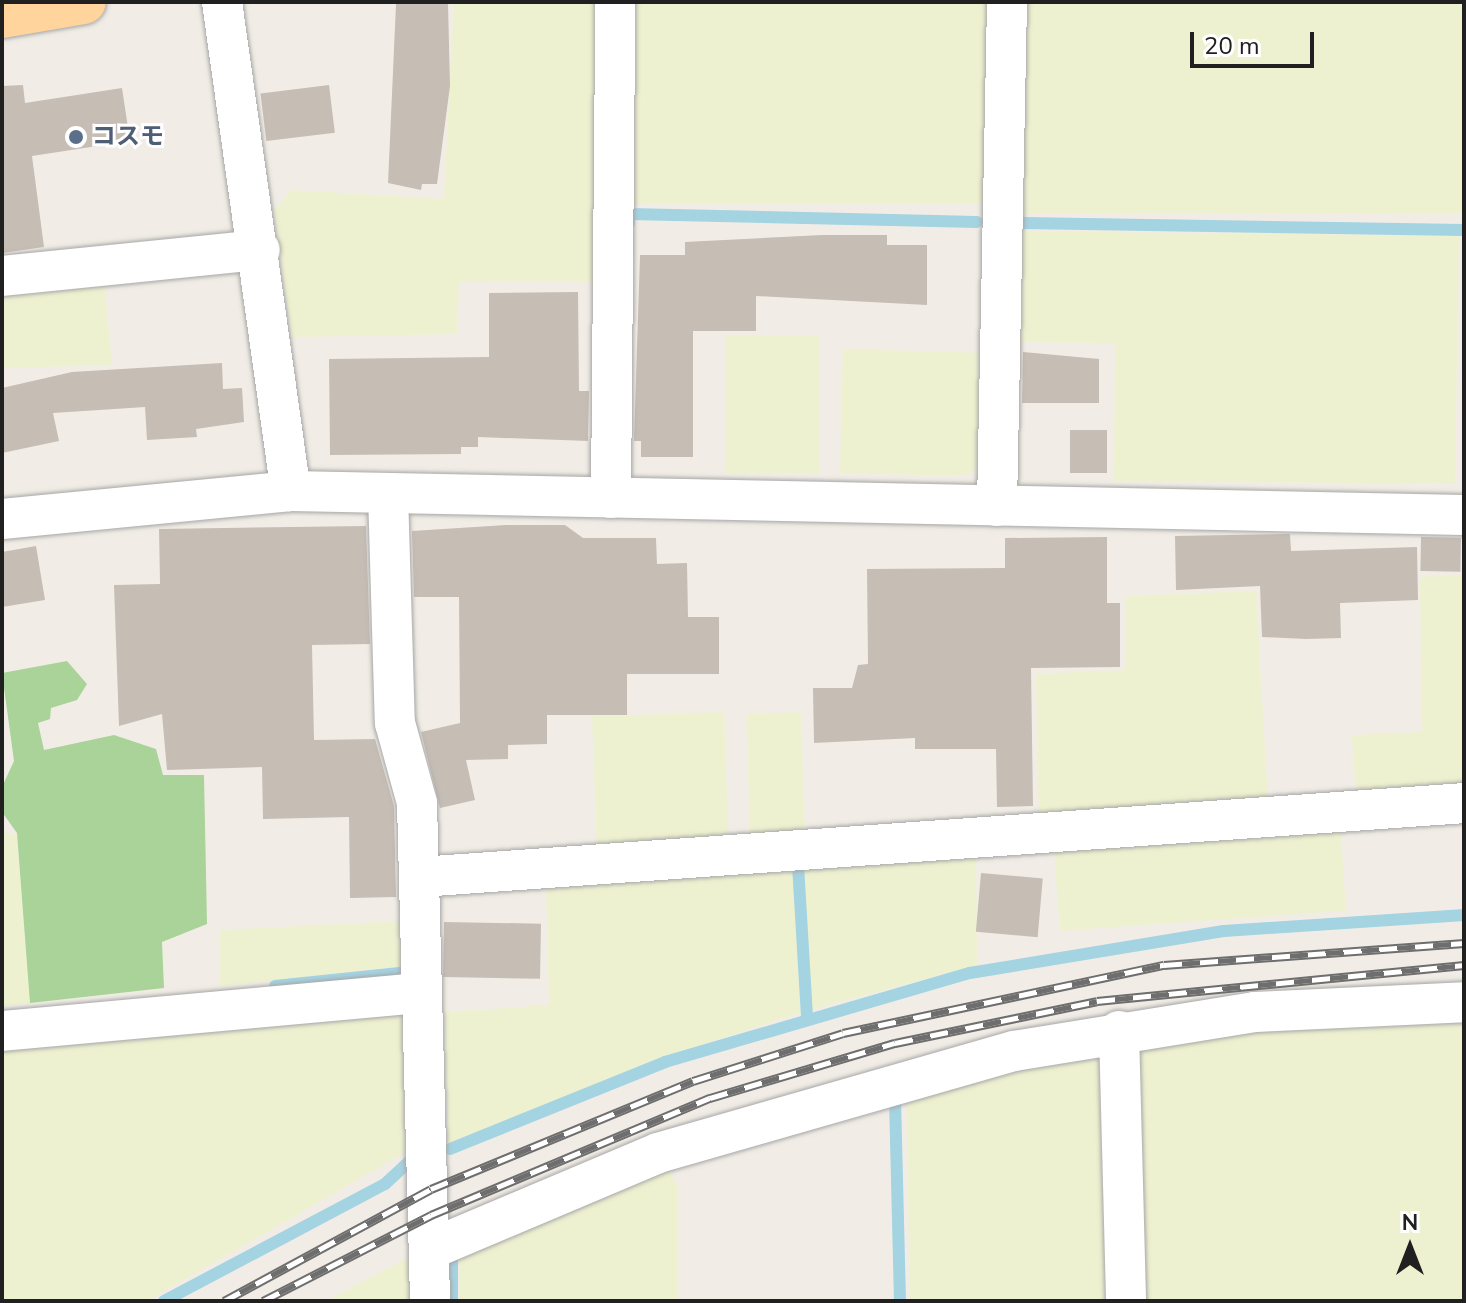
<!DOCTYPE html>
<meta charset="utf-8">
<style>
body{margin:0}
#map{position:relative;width:1466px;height:1303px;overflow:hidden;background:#f1ede6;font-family:"Nunito Sans","Noto Sans JP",sans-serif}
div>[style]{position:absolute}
.farmland>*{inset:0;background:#eef1d0;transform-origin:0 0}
.forest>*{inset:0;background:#a9d398}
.stream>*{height:12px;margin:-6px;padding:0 6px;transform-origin:6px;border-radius:6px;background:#a4d3e1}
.building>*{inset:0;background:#c6bdb5;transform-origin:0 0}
.roads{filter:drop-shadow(0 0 2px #a7a7a7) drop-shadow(0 0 2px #a7a7a7)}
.minor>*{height:40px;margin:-20px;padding:0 20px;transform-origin:20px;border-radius:20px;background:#fff}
.major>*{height:44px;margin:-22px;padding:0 22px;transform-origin:22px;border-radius:22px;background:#ffd59d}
.rail>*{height:9px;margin-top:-4.5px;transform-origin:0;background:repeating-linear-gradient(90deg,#fff 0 18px,#6e6e6e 0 36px);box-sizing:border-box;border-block:2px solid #6e6e6e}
.dots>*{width:22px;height:22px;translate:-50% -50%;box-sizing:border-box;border:4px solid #fff;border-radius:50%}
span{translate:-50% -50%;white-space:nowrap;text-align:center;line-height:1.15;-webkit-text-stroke:6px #fff;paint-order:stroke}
.service-label{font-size:24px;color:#4e5e75;font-weight:700}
.left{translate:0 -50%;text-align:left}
.frame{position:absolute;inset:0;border:4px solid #202020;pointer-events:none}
.north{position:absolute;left:1370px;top:1207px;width:80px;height:80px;-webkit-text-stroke:6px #fff;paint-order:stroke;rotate:0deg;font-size:22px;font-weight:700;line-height:32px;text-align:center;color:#202020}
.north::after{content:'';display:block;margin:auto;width:28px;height:36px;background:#202020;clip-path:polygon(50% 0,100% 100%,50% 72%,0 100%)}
.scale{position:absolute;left:1190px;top:32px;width:124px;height:36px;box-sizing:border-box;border:4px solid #202020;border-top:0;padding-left:10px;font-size:24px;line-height:28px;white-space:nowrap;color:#202020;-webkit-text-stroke:6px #fff;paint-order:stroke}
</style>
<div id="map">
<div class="farmland">
<div style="clip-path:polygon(454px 2px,603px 2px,600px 281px,459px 282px,457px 334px,292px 337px,274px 210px,292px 190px,444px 199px)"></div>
<div style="left:629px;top:2px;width:363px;height:202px"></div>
<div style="left:1020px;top:2px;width:444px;height:211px"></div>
<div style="clip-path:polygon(1015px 231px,1459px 236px,1455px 484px,1114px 481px,1115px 343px,1014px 342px)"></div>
<div style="clip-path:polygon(104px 281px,112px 365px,2px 368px,2px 291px)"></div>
<div style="left:725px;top:335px;width:94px;height:138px"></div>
<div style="clip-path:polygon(843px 349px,985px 353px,983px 462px,967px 476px,840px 473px)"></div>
<div style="clip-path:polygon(1464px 575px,1464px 788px,1356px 797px,1352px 735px,1422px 732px,1420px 577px)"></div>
<div style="clip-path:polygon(1256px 591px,1268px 803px,1039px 820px,1036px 674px,1126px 670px,1125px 596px)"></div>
<div style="left:724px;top:712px;width:128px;height:132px;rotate:88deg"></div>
<div style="left:801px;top:712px;width:125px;height:55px;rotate:88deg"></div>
<div style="left:1340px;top:823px;width:88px;height:287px;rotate:86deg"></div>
<div style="clip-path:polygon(17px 833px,30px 1003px,2px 1006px,2px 834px)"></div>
<div style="clip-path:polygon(976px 851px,977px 965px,810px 1010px,802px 863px)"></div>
<div style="clip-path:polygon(792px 863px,802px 1012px,665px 1057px,448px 1145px,445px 1012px,549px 1005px,546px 883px)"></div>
<div style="clip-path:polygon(404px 921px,404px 966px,220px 986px,219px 930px)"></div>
<div style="clip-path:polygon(406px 1010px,411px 1149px,147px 1301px,2px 1301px,2px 1044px)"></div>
<div style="left:1464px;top:1011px;width:290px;height:326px;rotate:90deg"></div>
<div style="clip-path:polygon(1088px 1046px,1111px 1062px,1116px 1301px,910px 1301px,906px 1088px)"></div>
<div style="clip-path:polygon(665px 1163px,677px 1185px,677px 1301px,459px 1301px,460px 1254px)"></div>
<div style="clip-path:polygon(411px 1256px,411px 1301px,326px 1301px)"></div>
</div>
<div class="forest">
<div style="clip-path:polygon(67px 661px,87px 684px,77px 700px,51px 708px,50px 719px,38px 723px,44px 750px,114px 735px,156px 749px,163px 775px,204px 775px,207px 924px,162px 942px,164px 988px,30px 1003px,17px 833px,2px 812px,2px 787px,14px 761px,2px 673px)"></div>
</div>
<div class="stream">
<div style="left:629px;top:223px;width:9px;rotate:-90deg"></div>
<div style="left:629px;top:214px;width:348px;rotate:1.3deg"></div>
<div style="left:1023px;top:223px;width:441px;rotate:0.9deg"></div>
<div style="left:798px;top:865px;width:150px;rotate:86.6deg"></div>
<div style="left:275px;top:986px;width:125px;rotate:-6deg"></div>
<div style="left:895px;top:1098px;width:203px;rotate:88.6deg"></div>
<div style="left:450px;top:1149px;width:232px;rotate:-22deg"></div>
<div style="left:665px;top:1062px;width:318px;rotate:-16.3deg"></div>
<div style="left:970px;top:973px;width:257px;rotate:-9.4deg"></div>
<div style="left:1224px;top:931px;width:241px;rotate:-3.8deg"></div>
<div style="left:164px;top:1301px;width:250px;rotate:-27.9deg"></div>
<div style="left:385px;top:1184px;width:34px;rotate:-43deg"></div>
<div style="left:452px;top:1301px;width:45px;rotate:-90deg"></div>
</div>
<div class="building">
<div style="clip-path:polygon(448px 3px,450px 86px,437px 184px,422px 184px,421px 190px,388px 183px,396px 4px)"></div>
<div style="clip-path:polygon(23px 85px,25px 103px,122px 88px,130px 141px,32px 156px,44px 247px,2px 253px,2px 86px)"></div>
<div style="left:329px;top:85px;width:48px;height:69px;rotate:83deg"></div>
<div style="clip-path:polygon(822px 235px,887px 235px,887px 245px,927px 245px,927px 305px,756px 296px,756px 331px,693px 331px,693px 457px,641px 457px,641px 441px,634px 441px,640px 255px,685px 255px,685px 242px)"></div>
<div style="clip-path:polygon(578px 292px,579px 391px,589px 391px,588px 441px,478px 437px,478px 447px,461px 447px,461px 454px,330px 455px,329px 359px,489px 357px,489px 293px)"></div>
<div style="clip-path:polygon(1023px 352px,1099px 359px,1099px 403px,1022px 403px)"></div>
<div style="clip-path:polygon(222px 363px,223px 389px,242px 388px,244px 422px,196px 429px,197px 437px,147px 440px,145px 407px,53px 413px,59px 441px,2px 453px,2px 388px,72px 372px)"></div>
<div style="left:1070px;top:430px;width:37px;height:43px"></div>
<div style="clip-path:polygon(506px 525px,565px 525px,583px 538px,656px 538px,657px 564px,687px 563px,688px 617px,719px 617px,719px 674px,627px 674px,627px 715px,547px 715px,547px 744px,508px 745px,508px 759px,466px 760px,475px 800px,440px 808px,421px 732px,460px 723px,459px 597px,414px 597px,412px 531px)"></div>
<div style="clip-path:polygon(366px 526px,370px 644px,312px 645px,314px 740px,375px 739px,394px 806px,396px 897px,350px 898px,349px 817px,263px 819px,262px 767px,167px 770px,162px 714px,119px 726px,114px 585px,160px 584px,159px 529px)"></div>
<div style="clip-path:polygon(1290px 534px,1291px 551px,1417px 547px,1418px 600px,1340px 603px,1341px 638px,1306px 639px,1262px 637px,1260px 586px,1176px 590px,1175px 536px)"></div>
<div style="clip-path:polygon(1107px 537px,1107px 603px,1120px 603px,1120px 667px,1031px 668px,1033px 806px,997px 807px,996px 749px,915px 749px,915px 738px,814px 743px,813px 688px,852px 688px,858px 665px,868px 664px,867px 569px,1005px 568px,1005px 538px)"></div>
<div style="left:1421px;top:537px;width:40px;height:34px;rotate:1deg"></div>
<div style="clip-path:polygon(36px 546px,45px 600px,2px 607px,2px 552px)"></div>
<div style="left:981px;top:873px;width:62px;height:59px;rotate:5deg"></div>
<div style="left:444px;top:922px;width:97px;height:55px;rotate:1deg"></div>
</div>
<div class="roads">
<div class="minor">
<div style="left:222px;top:2px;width:494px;rotate:82deg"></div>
<div style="left:2px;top:276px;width:259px;rotate:-5.8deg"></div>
<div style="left:388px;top:493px;width:230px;rotate:88.3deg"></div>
<div style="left:395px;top:723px;width:83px;rotate:74.6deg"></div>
<div style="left:417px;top:803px;width:498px;rotate:88.5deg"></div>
<div style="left:611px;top:498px;width:496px;rotate:-89.5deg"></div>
<div style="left:997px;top:506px;width:504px;rotate:-88.86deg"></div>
<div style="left:2px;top:519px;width:290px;rotate:-5.5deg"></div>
<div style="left:291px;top:491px;width:1173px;rotate:1.17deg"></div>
<div style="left:420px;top:877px;width:1047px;rotate:-4.05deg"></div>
<div style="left:2px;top:1031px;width:421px;rotate:-5.2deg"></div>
<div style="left:1119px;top:1031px;width:270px;rotate:88.5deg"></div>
<div style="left:431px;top:1249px;width:246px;rotate:-22.9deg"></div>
<div style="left:658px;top:1153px;width:370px;rotate:-16deg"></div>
<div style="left:1014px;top:1051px;width:244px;rotate:-9.2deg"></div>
<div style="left:1255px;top:1012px;width:209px;rotate:-2.7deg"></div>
</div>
<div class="major">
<div style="left:2px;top:16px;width:83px;rotate:-9.7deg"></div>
</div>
</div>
<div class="rail">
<div style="left:224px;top:1301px;width:235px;rotate:-28.4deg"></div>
<div style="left:431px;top:1189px;width:283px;rotate:-22.4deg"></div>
<div style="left:693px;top:1081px;width:157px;rotate:-17.7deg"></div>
<div style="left:843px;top:1033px;width:328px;rotate:-12deg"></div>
<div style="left:1164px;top:965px;width:301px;rotate:-4.2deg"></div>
<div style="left:263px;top:1301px;width:189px;rotate:-27.1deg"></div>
<div style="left:431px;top:1215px;width:303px;rotate:-22.8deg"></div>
<div style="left:710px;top:1098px;width:193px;rotate:-16.6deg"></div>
<div style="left:895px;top:1043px;width:206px;rotate:-11.7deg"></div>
<div style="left:1097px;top:1001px;width:369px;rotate:-5.6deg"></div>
</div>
<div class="dots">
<div style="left:76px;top:137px;background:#5c6f8a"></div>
</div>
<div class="service-label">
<span class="left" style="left:92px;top:137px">コスモ</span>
</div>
<div class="frame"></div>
<div class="north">N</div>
<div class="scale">20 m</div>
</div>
